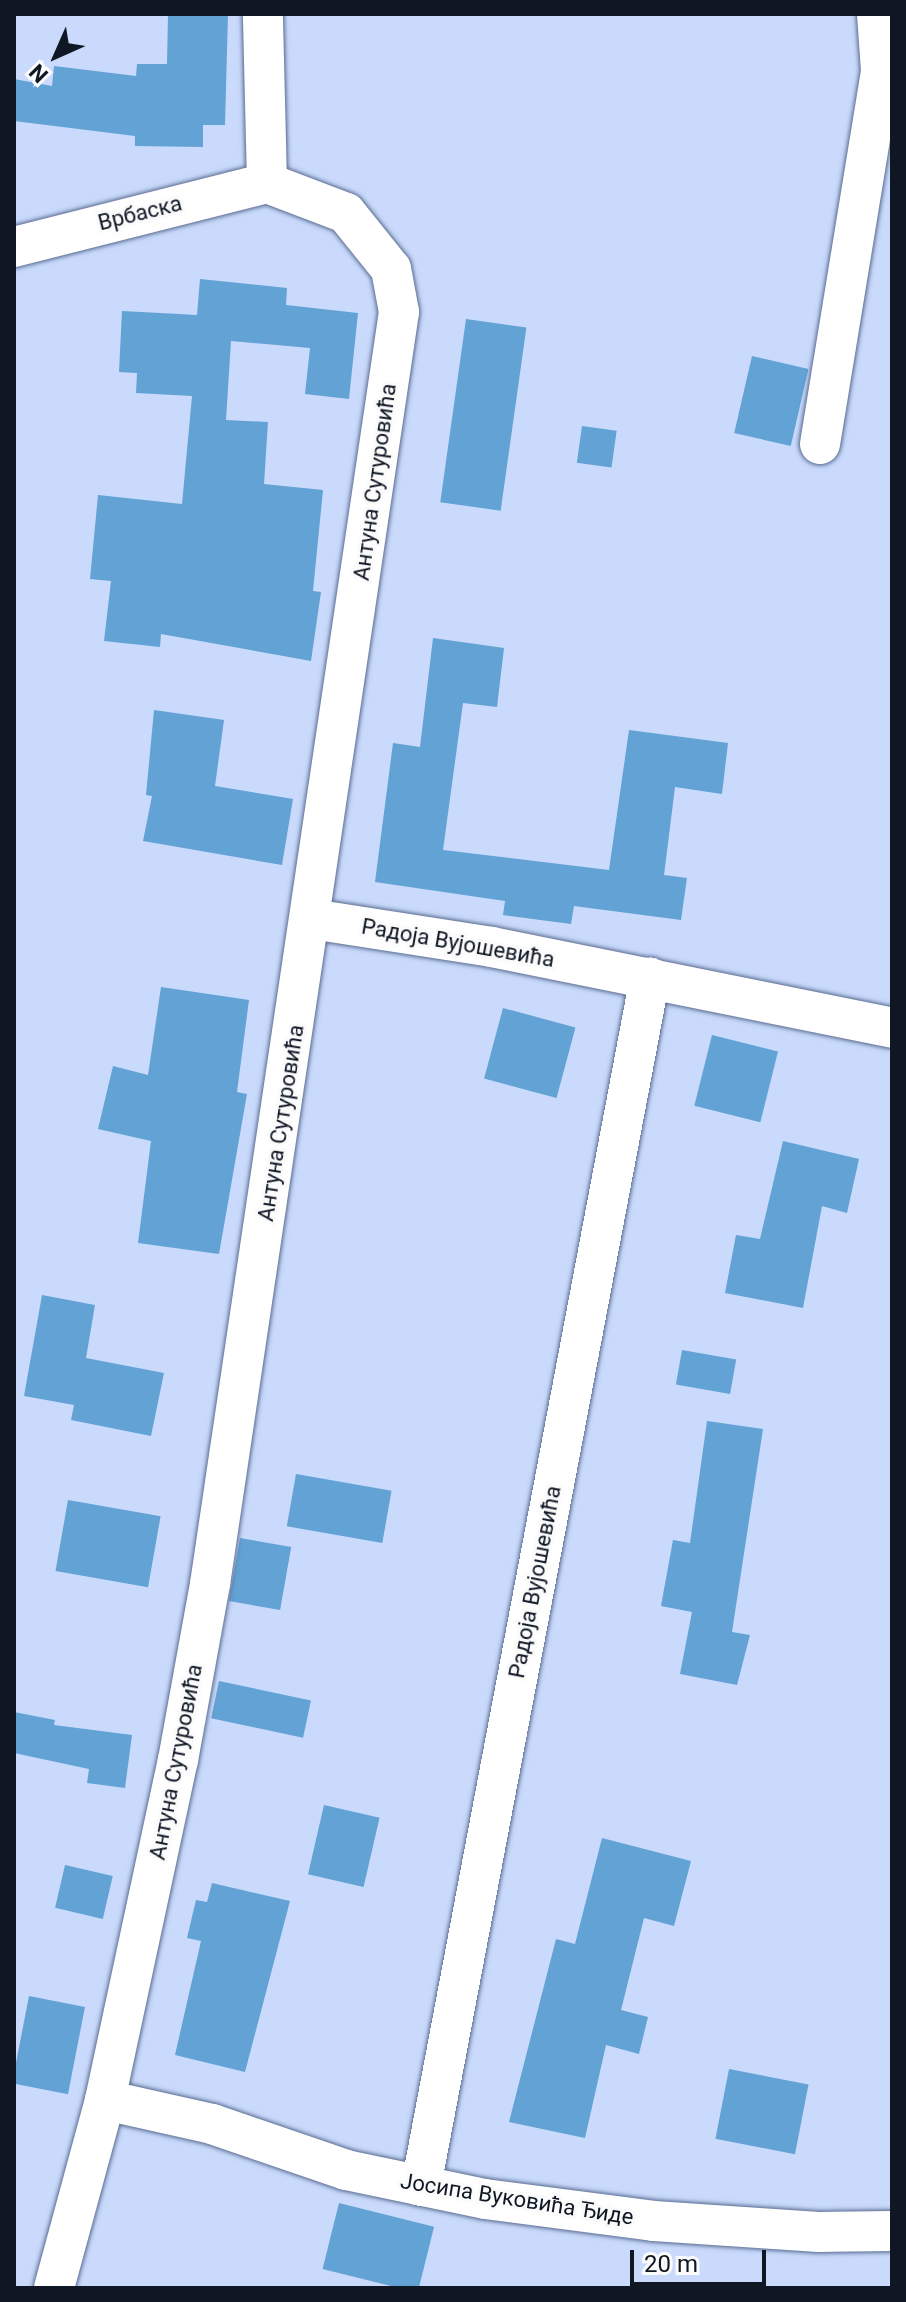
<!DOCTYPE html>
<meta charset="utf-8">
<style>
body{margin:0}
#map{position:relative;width:906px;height:2302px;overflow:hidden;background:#c9dafc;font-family:Roboto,sans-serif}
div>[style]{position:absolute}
.building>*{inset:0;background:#62a2d4;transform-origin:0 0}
.roads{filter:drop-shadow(0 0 2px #596c91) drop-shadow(0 0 2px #596c91)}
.minor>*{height:40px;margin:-20px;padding:0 20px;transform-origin:20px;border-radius:20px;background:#fff}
span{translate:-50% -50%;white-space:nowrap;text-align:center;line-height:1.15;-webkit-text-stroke:7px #fbfbfb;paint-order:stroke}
.street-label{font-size:22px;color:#0f1725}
.frame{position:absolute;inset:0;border:16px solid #0f1725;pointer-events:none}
.north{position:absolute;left:16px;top:16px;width:80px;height:80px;-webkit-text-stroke:6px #fbfbfb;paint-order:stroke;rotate:225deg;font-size:22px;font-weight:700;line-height:32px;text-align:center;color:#0f1725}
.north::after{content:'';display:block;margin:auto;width:28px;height:36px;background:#0f1725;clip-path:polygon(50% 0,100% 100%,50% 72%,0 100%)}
.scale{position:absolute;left:630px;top:2250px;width:136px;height:36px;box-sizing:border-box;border:4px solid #0f1725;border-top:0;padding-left:10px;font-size:24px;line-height:28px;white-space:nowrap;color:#0f1725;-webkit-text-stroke:6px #fbfbfb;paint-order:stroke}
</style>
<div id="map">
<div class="building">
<div style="clip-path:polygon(168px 14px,228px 14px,225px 125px,203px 125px,203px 147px,135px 146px,135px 136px,14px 121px,14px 79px,52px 86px,54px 66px,136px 76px,137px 64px,167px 64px)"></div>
<div style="clip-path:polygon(200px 279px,287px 288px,286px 305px,358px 313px,349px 399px,305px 394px,310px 348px,231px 341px,226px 420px,268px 422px,264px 484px,323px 490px,313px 591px,321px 592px,311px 661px,161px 634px,160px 647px,104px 641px,111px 581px,90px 579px,98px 495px,182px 504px,192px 396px,136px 393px,137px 373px,119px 372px,122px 311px,197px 315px)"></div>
<div style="left:466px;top:319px;width:61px;height:185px;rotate:8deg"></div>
<div style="left:752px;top:356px;width:58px;height:79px;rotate:13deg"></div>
<div style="left:582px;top:426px;width:35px;height:37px;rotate:8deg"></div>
<div style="clip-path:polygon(433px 638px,504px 648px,497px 707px,463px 703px,443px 850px,609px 870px,629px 730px,728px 743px,722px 794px,675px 787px,664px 875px,687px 878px,681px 920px,574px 906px,571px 924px,503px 915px,505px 901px,375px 882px,393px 743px,420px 747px)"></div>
<div style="clip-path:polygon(154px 710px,224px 720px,215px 786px,293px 799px,282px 865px,143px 841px,152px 796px,146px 795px)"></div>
<div style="clip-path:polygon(161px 987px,249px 1000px,237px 1092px,247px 1094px,219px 1254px,138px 1243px,151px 1141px,98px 1129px,113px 1066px,148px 1075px)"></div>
<div style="left:503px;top:1008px;width:75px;height:73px;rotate:15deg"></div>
<div style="left:712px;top:1035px;width:68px;height:73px;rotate:14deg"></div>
<div style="clip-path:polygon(783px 1141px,859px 1159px,847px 1213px,822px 1206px,803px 1308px,725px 1293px,736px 1235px,760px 1239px)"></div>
<div style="clip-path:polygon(42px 1295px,95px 1305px,86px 1358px,164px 1373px,151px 1436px,71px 1420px,74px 1405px,24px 1396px)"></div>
<div style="left:682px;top:1350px;width:55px;height:35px;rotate:10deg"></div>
<div style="clip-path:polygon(707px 1421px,763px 1429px,732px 1632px,750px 1635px,737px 1685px,680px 1674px,692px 1612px,661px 1606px,673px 1540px,690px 1543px)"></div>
<div style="left:296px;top:1474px;width:97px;height:53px;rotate:10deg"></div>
<div style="left:68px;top:1500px;width:94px;height:72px;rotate:10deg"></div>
<div style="left:240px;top:1538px;width:52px;height:64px;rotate:10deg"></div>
<div style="left:219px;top:1681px;width:94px;height:38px;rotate:12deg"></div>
<div style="clip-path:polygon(14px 1712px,55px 1720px,54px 1725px,132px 1735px,125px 1788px,87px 1783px,89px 1769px,14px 1753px)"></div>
<div style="left:324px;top:1805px;width:57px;height:71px;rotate:13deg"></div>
<div style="clip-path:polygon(602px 1838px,691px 1861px,674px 1926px,644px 1918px,621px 2010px,648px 2017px,639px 2054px,606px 2045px,585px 2138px,509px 2122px,556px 1939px,575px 1944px)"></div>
<div style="left:65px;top:1865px;width:49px;height:44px;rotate:13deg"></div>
<div style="clip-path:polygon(212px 1883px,290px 1901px,245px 2072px,175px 2055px,201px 1941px,187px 1938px,196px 1900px,207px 1902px)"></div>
<div style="left:29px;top:1996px;width:57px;height:89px;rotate:11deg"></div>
<div style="left:729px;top:2069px;width:81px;height:71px;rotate:11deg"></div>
<div style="left:339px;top:2203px;width:98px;height:68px;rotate:14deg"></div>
</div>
<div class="roads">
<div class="minor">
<div style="left:14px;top:247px;width:261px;rotate:-14.2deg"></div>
<div style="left:820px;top:444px;width:378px;rotate:-80.7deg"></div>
<div style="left:881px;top:71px;width:57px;rotate:-94deg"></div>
<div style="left:312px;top:919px;width:182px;rotate:8.8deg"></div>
<div style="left:492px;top:947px;width:408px;rotate:11.4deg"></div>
<div style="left:105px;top:2100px;width:110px;rotate:12.6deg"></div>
<div style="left:212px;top:2124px;width:142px;rotate:18.9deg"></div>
<div style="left:346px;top:2170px;width:142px;rotate:11.8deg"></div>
<div style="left:485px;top:2199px;width:170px;rotate:7.4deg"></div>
<div style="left:654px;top:2221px;width:165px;rotate:3.8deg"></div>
<div style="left:819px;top:2232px;width:73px;rotate:-0.8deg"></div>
<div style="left:421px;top:2186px;width:1230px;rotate:-79.27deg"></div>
<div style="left:54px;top:2288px;width:195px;rotate:-74.8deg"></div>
<div style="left:105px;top:2100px;width:348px;rotate:-77.9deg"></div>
<div style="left:178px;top:1760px;width:179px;rotate:-79.7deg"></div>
<div style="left:210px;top:1584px;width:1286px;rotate:-81.55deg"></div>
<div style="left:399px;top:312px;width:44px;rotate:-100.5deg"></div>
<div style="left:391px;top:269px;width:72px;rotate:-128.8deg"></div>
<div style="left:346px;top:213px;width:85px;rotate:-159.2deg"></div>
<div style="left:267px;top:183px;width:169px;rotate:-91.4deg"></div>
</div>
</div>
<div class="street-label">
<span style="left:140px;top:213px;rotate:-14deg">Врбаска</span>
<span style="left:375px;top:482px;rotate:-82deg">Антуна Сутуровића</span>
<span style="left:458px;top:943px;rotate:10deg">Радоја Вујошевића</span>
<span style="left:281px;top:1123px;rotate:-81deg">Антуна Сутуровића</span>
<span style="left:535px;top:1582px;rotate:-79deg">Радоја Вујошевића</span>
<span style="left:176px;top:1762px;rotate:-79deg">Антуна Сутуровића</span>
<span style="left:517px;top:2199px;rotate:9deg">Јосипа Вуковића Ђиде</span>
</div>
<div class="frame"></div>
<div class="north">N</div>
<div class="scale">20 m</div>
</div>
